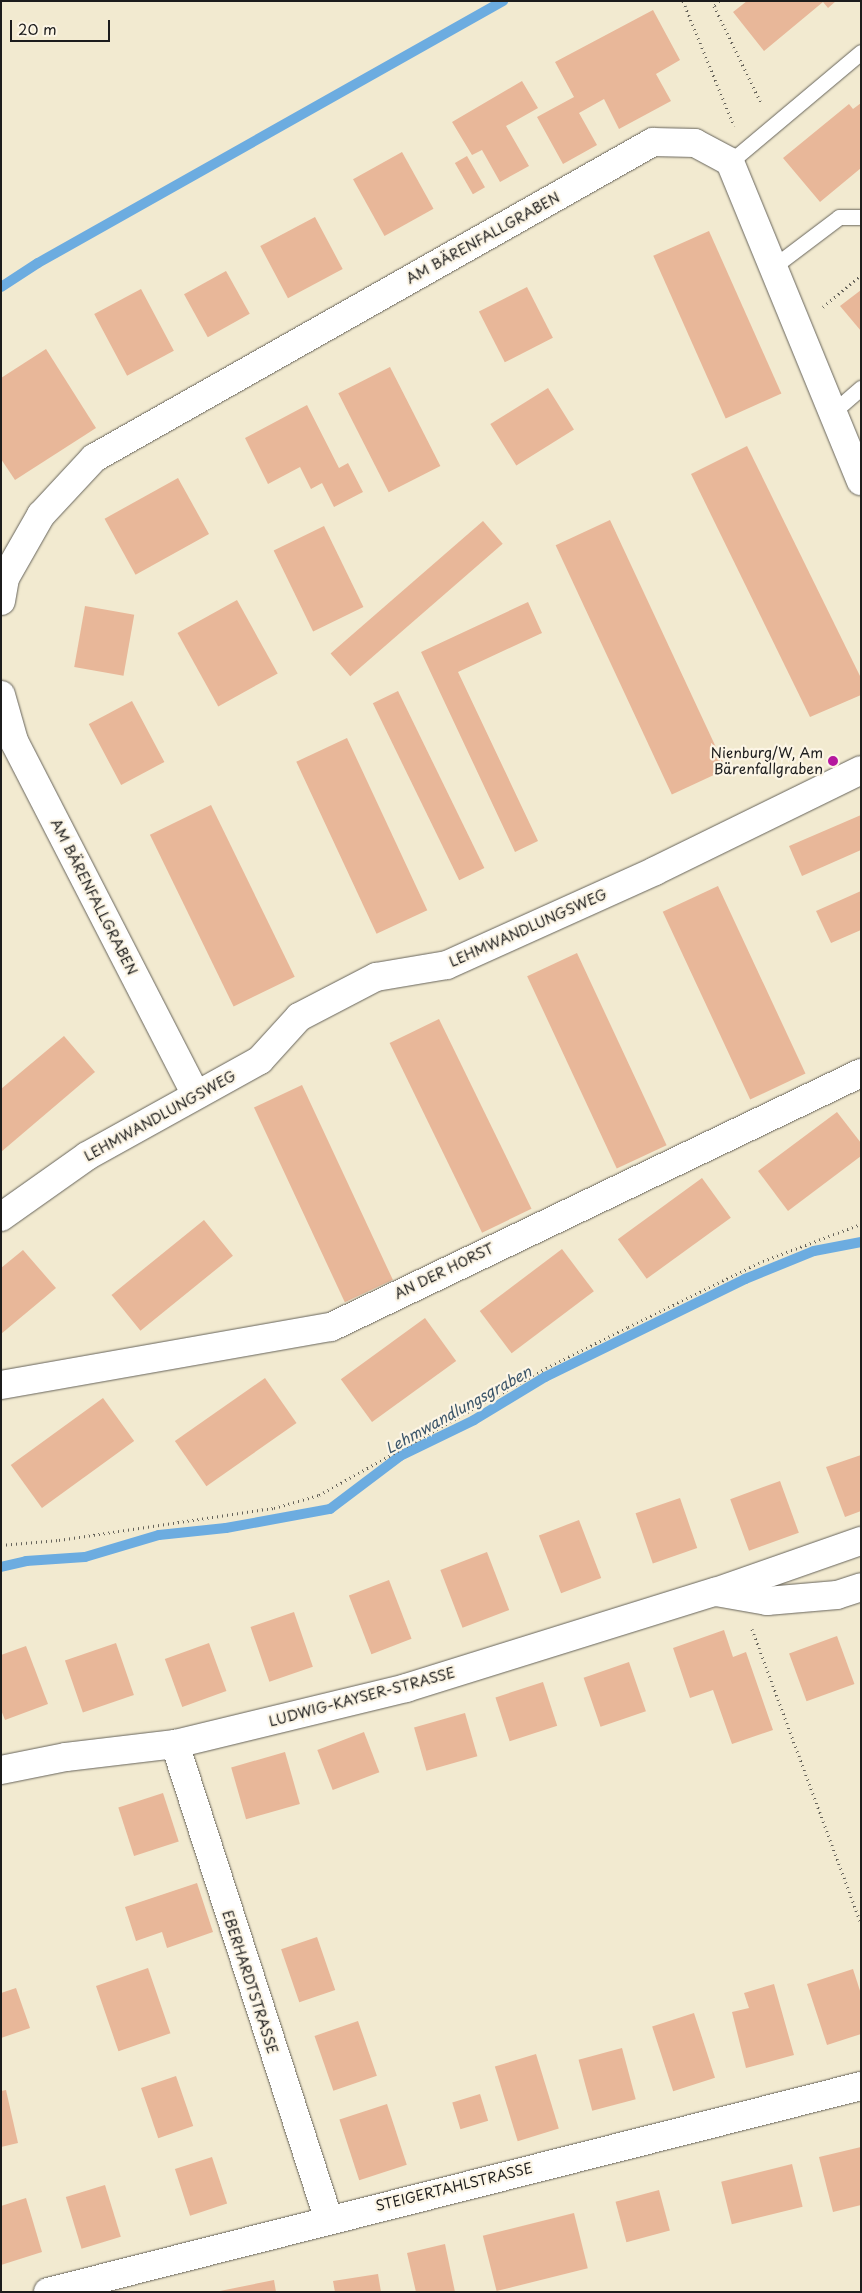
<!DOCTYPE html>
<meta charset="utf-8">
<style>
body{margin:0}
#map{position:relative;width:862px;height:2293px;overflow:hidden;background:#f2ead0;font-family:"Playpen Sans",sans-serif}
div>[style]{position:absolute}
.stream>*{height:10px;margin:-5px;padding:0 5px;transform-origin:5px;border-radius:5px;background:#6cace0}
.building>*{inset:0;background:#e8b799;transform-origin:0 0}
.path>*{height:3px;margin-top:-1.5px;transform-origin:0;background:repeating-linear-gradient(90deg,#67645b 0 1px,transparent 0 5px)}
.roads{filter:drop-shadow(0 0 1px #67645b) drop-shadow(0 0 1px #67645b)}
.service>*{height:15px;margin:-7.5px;padding:0 7.5px;transform-origin:7.5px;border-radius:7.5px;background:#fff}
.minor>*{height:28px;margin:-14px;padding:0 14px;transform-origin:14px;border-radius:14px;background:#fff}
.dots>*{width:14px;height:14px;translate:-50% -50%;box-sizing:border-box;border:2px solid #fcf5e5;border-radius:50%}
span{translate:-50% -50%;white-space:nowrap;text-align:center;line-height:1.15;-webkit-text-stroke:4.5px #fcf5e5;paint-order:stroke}
.street-label{font-size:14px;color:#1c1c1c}
.poi-label{font-size:14px;color:#1c1c1c}
.right{translate:-100% -50%;text-align:right}
.water-label{font-size:15px;color:#3c566a;font-style:italic}
.frame{position:absolute;inset:0;border:2px solid #1c1c1c;pointer-events:none}
.scale{position:absolute;left:10px;top:20px;width:100px;height:22px;box-sizing:border-box;border:2px solid #1c1c1c;border-top:0;padding-left:6px;font-size:15px;line-height:18px;white-space:nowrap;color:#1c1c1c;-webkit-text-stroke:4px #fcf5e5;paint-order:stroke}
</style>
<div id="map">
<div class="stream">
<div style="left:1px;top:287px;width:44px;rotate:-33deg"></div>
<div style="left:38px;top:263px;width:534px;rotate:-29.4deg"></div>
<div style="left:1px;top:1567px;width:26px;rotate:-13deg"></div>
<div style="left:26px;top:1561px;width:59px;rotate:-3.9deg"></div>
<div style="left:85px;top:1557px;width:77px;rotate:-16.6deg"></div>
<div style="left:159px;top:1535px;width:67px;rotate:-6deg"></div>
<div style="left:226px;top:1528px;width:106px;rotate:-10.4deg"></div>
<div style="left:330px;top:1509px;width:88px;rotate:-37.1deg"></div>
<div style="left:400px;top:1456px;width:82px;rotate:-25.9deg"></div>
<div style="left:474px;top:1420px;width:83px;rotate:-31.2deg"></div>
<div style="left:545px;top:1377px;width:223px;rotate:-26.1deg"></div>
<div style="left:745px;top:1279px;width:74px;rotate:-22.1deg"></div>
<div style="left:814px;top:1251px;width:48px;rotate:-10.8deg"></div>
</div>
<div class="building">
<div style="clip-path:polygon(747px 1px,836px 1px,828px 8px,823px 2px,764px 51px,733px 12px)"></div>
<div style="clip-path:polygon(653px 10px,680px 60px,656px 74px,671px 101px,619px 129px,604px 99px,579px 113px,597px 145px,563px 164px,537px 117px,574px 97px,555px 62px)"></div>
<div style="clip-path:polygon(522px 81px,538px 108px,506px 126px,529px 166px,500px 182px,482px 150px,472px 155px,452px 122px)"></div>
<div style="clip-path:polygon(861px 103px,861px 168px,820px 202px,783px 158px,849px 104px,853px 109px)"></div>
<div style="left:402px;top:152px;width:65px;height:56px;rotate:61deg"></div>
<div style="left:467px;top:156px;width:36px;height:14px;rotate:60deg"></div>
<div style="left:315px;top:217px;width:59px;height:62px;rotate:62deg"></div>
<div style="left:709px;top:231px;width:178px;height:61px;rotate:66deg"></div>
<div style="left:226px;top:271px;width:49px;height:48px;rotate:61deg"></div>
<div style="left:527px;top:287px;width:57px;height:54px;rotate:63deg"></div>
<div style="left:141px;top:289px;width:70px;height:53px;rotate:62deg"></div>
<div style="clip-path:polygon(861px 290px,861px 331px,840px 306px)"></div>
<div style="clip-path:polygon(46px 349px,96px 428px,15px 480px,1px 459px,1px 378px)"></div>
<div style="left:390px;top:367px;width:111px;height:58px;rotate:63deg"></div>
<div style="left:548px;top:388px;width:49px;height:68px;rotate:58deg"></div>
<div style="clip-path:polygon(307px 405px,339px 468px,348px 463px,363px 492px,334px 507px,322px 483px,311px 489px,300px 467px,268px 484px,245px 438px)"></div>
<div style="clip-path:polygon(747px 446px,861px 678px,861px 695px,810px 717px,691px 474px)"></div>
<div style="left:178px;top:478px;width:64px;height:84px;rotate:61deg"></div>
<div style="left:610px;top:520px;width:275px;height:60px;rotate:65deg"></div>
<div style="left:483px;top:521px;width:30px;height:202px;rotate:49deg"></div>
<div style="left:324px;top:526px;width:90px;height:56px;rotate:64deg"></div>
<div style="left:237px;top:600px;width:84px;height:68px;rotate:61deg"></div>
<div style="clip-path:polygon(528px 602px,542px 633px,458px 672px,538px 841px,515px 852px,421px 652px)"></div>
<div style="left:85px;top:606px;width:50px;height:62px;rotate:10deg"></div>
<div style="left:398px;top:691px;width:197px;height:28px;rotate:64deg"></div>
<div style="left:132px;top:701px;width:69px;height:49px;rotate:62deg"></div>
<div style="left:347px;top:738px;width:190px;height:56px;rotate:65deg"></div>
<div style="left:211px;top:805px;width:191px;height:68px;rotate:64deg"></div>
<div style="clip-path:polygon(861px 815px,861px 850px,802px 876px,789px 846px)"></div>
<div style="left:718px;top:886px;width:207px;height:61px;rotate:65deg"></div>
<div style="clip-path:polygon(861px 891px,861px 930px,831px 943px,816px 911px)"></div>
<div style="left:577px;top:953px;width:212px;height:55px;rotate:65deg"></div>
<div style="left:439px;top:1019px;width:211px;height:55px;rotate:64deg"></div>
<div style="clip-path:polygon(64px 1036px,95px 1072px,1px 1152px,1px 1089px)"></div>
<div style="left:302px;top:1085px;width:215px;height:53px;rotate:65deg"></div>
<div style="clip-path:polygon(837px 1112px,861px 1143px,861px 1156px,788px 1211px,758px 1171px)"></div>
<div style="left:702px;top:1178px;width:49px;height:104px;rotate:54deg"></div>
<div style="left:204px;top:1220px;width:46px;height:119px;rotate:51deg"></div>
<div style="left:562px;top:1249px;width:53px;height:103px;rotate:53deg"></div>
<div style="clip-path:polygon(23px 1250px,56px 1288px,1px 1334px,1px 1268px)"></div>
<div style="left:425px;top:1318px;width:53px;height:104px;rotate:54deg"></div>
<div style="left:265px;top:1378px;width:55px;height:110px;rotate:55deg"></div>
<div style="left:103px;top:1398px;width:53px;height:114px;rotate:54deg"></div>
<div style="clip-path:polygon(861px 1455px,861px 1511px,845px 1517px,826px 1467px)"></div>
<div style="left:780px;top:1481px;width:55px;height:53px;rotate:70deg"></div>
<div style="left:680px;top:1498px;width:53px;height:47px;rotate:71deg"></div>
<div style="left:579px;top:1520px;width:62px;height:43px;rotate:69deg"></div>
<div style="left:487px;top:1552px;width:62px;height:50px;rotate:69deg"></div>
<div style="left:389px;top:1580px;width:63px;height:43px;rotate:69deg"></div>
<div style="left:294px;top:1612px;width:58px;height:46px;rotate:71deg"></div>
<div style="clip-path:polygon(724px 1630px,733px 1657px,746px 1652px,773px 1730px,732px 1744px,713px 1690px,690px 1698px,673px 1648px)"></div>
<div style="left:837px;top:1636px;width:51px;height:51px;rotate:70deg"></div>
<div style="left:116px;top:1643px;width:55px;height:54px;rotate:71deg"></div>
<div style="left:209px;top:1643px;width:51px;height:47px;rotate:70deg"></div>
<div style="clip-path:polygon(26px 1646px,48px 1704px,5px 1720px,1px 1710px,1px 1655px)"></div>
<div style="left:629px;top:1662px;width:52px;height:48px;rotate:71deg"></div>
<div style="left:543px;top:1682px;width:46px;height:50px;rotate:72deg"></div>
<div style="left:465px;top:1713px;width:45px;height:53px;rotate:74deg"></div>
<div style="left:364px;top:1732px;width:43px;height:50px;rotate:69deg"></div>
<div style="left:285px;top:1752px;width:54px;height:56px;rotate:74deg"></div>
<div style="left:163px;top:1793px;width:51px;height:47px;rotate:72deg"></div>
<div style="clip-path:polygon(197px 1883px,213px 1932px,167px 1948px,162px 1932px,136px 1941px,125px 1907px)"></div>
<div style="left:317px;top:1937px;width:56px;height:38px;rotate:71deg"></div>
<div style="left:148px;top:1968px;width:69px;height:55px;rotate:71deg"></div>
<div style="clip-path:polygon(853px 1969px,861px 1994px,861px 2034px,827px 2045px,807px 1984px)"></div>
<div style="clip-path:polygon(774px 1984px,794px 2055px,746px 2068px,732px 2012px,749px 2008px,744px 1993px)"></div>
<div style="clip-path:polygon(16px 1988px,30px 2028px,1px 2038px,1px 1993px)"></div>
<div style="left:694px;top:2013px;width:68px;height:44px;rotate:72deg"></div>
<div style="left:358px;top:2021px;width:58px;height:46px;rotate:71deg"></div>
<div style="left:622px;top:2048px;width:53px;height:45px;rotate:75deg"></div>
<div style="left:536px;top:2054px;width:78px;height:43px;rotate:73deg"></div>
<div style="left:176px;top:2076px;width:53px;height:37px;rotate:71deg"></div>
<div style="clip-path:polygon(6px 2090px,18px 2143px,1px 2147px,1px 2091px)"></div>
<div style="left:480px;top:2094px;width:28px;height:29px;rotate:73deg"></div>
<div style="left:387px;top:2104px;width:64px;height:50px;rotate:72deg"></div>
<div style="clip-path:polygon(861px 2147px,861px 2205px,833px 2212px,819px 2157px)"></div>
<div style="left:212px;top:2157px;width:49px;height:39px;rotate:72deg"></div>
<div style="left:792px;top:2164px;width:44px;height:73px;rotate:76deg"></div>
<div style="left:105px;top:2185px;width:54px;height:41px;rotate:73deg"></div>
<div style="left:659px;top:2190px;width:42px;height:45px;rotate:75deg"></div>
<div style="clip-path:polygon(26px 2198px,42px 2252px,1px 2265px,1px 2206px)"></div>
<div style="left:574px;top:2213px;width:57px;height:94px;rotate:76deg"></div>
<div style="clip-path:polygon(445px 2244px,455px 2292px,416px 2292px,407px 2253px)"></div>
<div style="clip-path:polygon(378px 2274px,381px 2292px,335px 2292px,333px 2281px)"></div>
<div style="clip-path:polygon(274px 2280px,276px 2292px,220px 2292px,220px 2291px)"></div>
</div>
<div class="path">
<div style="left:683px;top:1px;width:135px;rotate:67.8deg"></div>
<div style="left:719px;top:1px;width:7px;rotate:135deg"></div>
<div style="left:714px;top:6px;width:108px;rotate:64.1deg"></div>
<div style="left:823px;top:307px;width:50px;rotate:-40.1deg"></div>
<div style="left:1px;top:1545px;width:58px;rotate:-4.9deg"></div>
<div style="left:59px;top:1540px;width:217px;rotate:-8.5deg"></div>
<div style="left:274px;top:1508px;width:47px;rotate:-16.1deg"></div>
<div style="left:319px;top:1495px;width:260px;rotate:-29.2deg"></div>
<div style="left:546px;top:1368px;width:92px;rotate:-26.6deg"></div>
<div style="left:628px;top:1327px;width:150px;rotate:-26.1deg"></div>
<div style="left:763px;top:1261px;width:105px;rotate:-20.7deg"></div>
<div style="left:752px;top:1629px;width:314px;rotate:69.7deg"></div>
</div>
<div class="roads">
<div class="service">
<div style="left:730px;top:162px;width:171px;rotate:-40deg"></div>
<div style="left:773px;top:267px;width:83px;rotate:-37.1deg"></div>
<div style="left:839px;top:217px;width:22px"></div>
<div style="left:833px;top:412px;width:37px;rotate:-41deg"></div>
</div>
<div class="minor">
<div style="left:1px;top:601px;width:23px;rotate:-80deg"></div>
<div style="left:5px;top:578px;width:73px;rotate:-60.3deg"></div>
<div style="left:41px;top:515px;width:78px;rotate:-47.1deg"></div>
<div style="left:94px;top:458px;width:642px;rotate:-29.48deg"></div>
<div style="left:653px;top:142px;width:42px;rotate:1.4deg"></div>
<div style="left:695px;top:143px;width:40px;rotate:28deg"></div>
<div style="left:730px;top:162px;width:345px;rotate:67.7deg"></div>
<div style="left:1px;top:695px;width:48px;rotate:74.2deg"></div>
<div style="left:14px;top:741px;width:398px;rotate:62.8deg"></div>
<div style="left:1px;top:1217px;width:105px;rotate:-35.3deg"></div>
<div style="left:87px;top:1156px;width:198px;rotate:-29deg"></div>
<div style="left:260px;top:1060px;width:58px;rotate:-47.8deg"></div>
<div style="left:299px;top:1017px;width:87px;rotate:-27.5deg"></div>
<div style="left:376px;top:977px;width:72px;rotate:-9.6deg"></div>
<div style="left:447px;top:965px;width:228px;rotate:-24.3deg"></div>
<div style="left:655px;top:871px;width:229px;rotate:-26.1deg"></div>
<div style="left:1px;top:1385px;width:335px;rotate:-10deg"></div>
<div style="left:331px;top:1327px;width:588px;rotate:-25.61deg"></div>
<div style="left:716px;top:1592px;width:52px;rotate:10deg"></div>
<div style="left:767px;top:1601px;width:70px;rotate:-4.9deg"></div>
<div style="left:837px;top:1595px;width:25px;rotate:-18deg"></div>
<div style="left:175px;top:1744px;width:499px;rotate:72.1deg"></div>
<div style="left:1px;top:1770px;width:66px;rotate:-11.3deg"></div>
<div style="left:66px;top:1757px;width:110px;rotate:-6.8deg"></div>
<div style="left:175px;top:1744px;width:238px;rotate:-13.6deg"></div>
<div style="left:406px;top:1688px;width:324px;rotate:-17.3deg"></div>
<div style="left:715px;top:1592px;width:155px;rotate:-19.3deg"></div>
<div style="left:48px;top:2292px;width:839px;rotate:-14.22deg"></div>
</div>
</div>
<div class="dots">
<div style="left:833px;top:761px;background:#b5179e"></div>
</div>
<div class="street-label">
<span style="left:483px;top:238px;rotate:-29deg">AM BÄRENFALLGRABEN</span>
<span style="left:94px;top:897px;rotate:63deg">AM BÄRENFALLGRABEN</span>
<span style="left:528px;top:928px;rotate:-24deg">LEHMWANDLUNGSWEG</span>
<span style="left:160px;top:1116px;rotate:-29deg">LEHMWANDLUNGSWEG</span>
<span style="left:444px;top:1271px;rotate:-26deg">AN DER HORST</span>
<span style="left:362px;top:1697px;rotate:-15deg">LUDWIG-KAYSER-STRASSE</span>
<span style="left:250px;top:1982px;rotate:72deg">EBERHARDTSTRASSE</span>
<span style="left:454px;top:2187px;rotate:-14deg">STEIGERTAHLSTRASSE</span>
</div>
<div class="poi-label">
<span class="right" style="left:823px;top:761px">Nienburg/W, Am<br>Bärenfallgraben</span>
</div>
<div class="water-label">
<span style="left:458px;top:1409px;rotate:-29deg">Lehmwandlungsgraben</span>
</div>
<div class="frame"></div>
<div class="scale">20 m</div>
</div>
